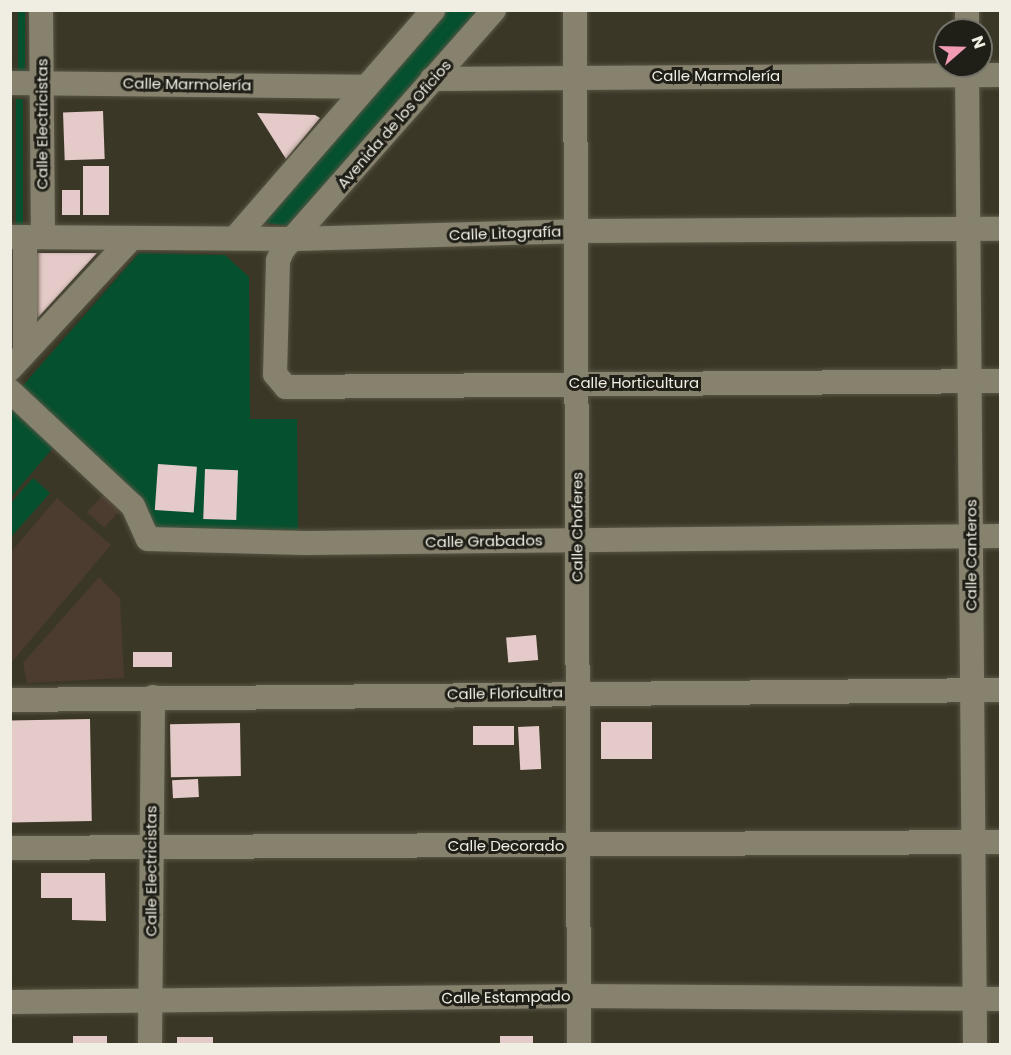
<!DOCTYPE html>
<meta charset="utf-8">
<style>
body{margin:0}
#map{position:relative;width:1011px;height:1055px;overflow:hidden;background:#3b3726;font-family:Poppins,sans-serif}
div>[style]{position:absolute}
.commercial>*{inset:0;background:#4b3c2f;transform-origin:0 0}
.green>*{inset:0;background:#05502e;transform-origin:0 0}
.building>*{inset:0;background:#e4cac8;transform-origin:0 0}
.roads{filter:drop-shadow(0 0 2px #585545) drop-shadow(0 0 2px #585545)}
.minor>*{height:24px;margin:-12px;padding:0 12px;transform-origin:12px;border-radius:12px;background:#86826e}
span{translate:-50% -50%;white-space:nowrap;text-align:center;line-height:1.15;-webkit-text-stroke:6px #201f17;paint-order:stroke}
.street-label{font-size:15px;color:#f0eee3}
.frame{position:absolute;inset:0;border:12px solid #f0eee3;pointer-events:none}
.north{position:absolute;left:933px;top:18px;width:60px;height:60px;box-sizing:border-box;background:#201f17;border:2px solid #737269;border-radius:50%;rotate:70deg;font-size:16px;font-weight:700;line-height:24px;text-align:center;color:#f0eee3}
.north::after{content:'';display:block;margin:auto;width:21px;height:27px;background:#f09ab4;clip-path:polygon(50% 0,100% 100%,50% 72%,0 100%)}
</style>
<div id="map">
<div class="commercial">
<div style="left:105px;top:493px;width:23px;height:26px;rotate:43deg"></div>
<div style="clip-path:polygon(57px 498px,111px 545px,11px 663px,11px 552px)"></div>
<div style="clip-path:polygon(99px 577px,120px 598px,124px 678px,27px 683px,23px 663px)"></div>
</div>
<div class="green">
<div style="left:18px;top:11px;width:7px;height:67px"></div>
<div style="clip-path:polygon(446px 11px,480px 11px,289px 226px,260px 222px)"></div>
<div style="left:16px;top:99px;width:7px;height:136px"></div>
<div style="clip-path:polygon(139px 253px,225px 255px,249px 277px,250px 419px,297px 419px,298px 530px,151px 529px,58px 442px,11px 497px,11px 399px)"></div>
<div style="clip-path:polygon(33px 478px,50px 493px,11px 537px,11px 503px)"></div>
</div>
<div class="building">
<div style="left:103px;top:111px;width:48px;height:40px;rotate:88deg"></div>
<div style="clip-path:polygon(257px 113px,315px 115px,320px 118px,286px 159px)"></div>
<div style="left:83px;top:166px;width:26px;height:49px"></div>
<div style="left:62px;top:190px;width:18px;height:25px"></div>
<div style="clip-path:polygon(35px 253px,97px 253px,34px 322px)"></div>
<div style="left:158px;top:464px;width:39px;height:46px;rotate:4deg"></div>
<div style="left:205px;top:469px;width:33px;height:50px;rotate:2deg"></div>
<div style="left:536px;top:635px;width:25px;height:30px;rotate:85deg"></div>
<div style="left:172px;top:652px;width:15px;height:39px;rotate:90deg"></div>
<div style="left:90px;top:719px;width:102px;height:80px;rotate:89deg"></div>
<div style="left:601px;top:722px;width:51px;height:37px"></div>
<div style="left:240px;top:723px;width:53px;height:70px;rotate:89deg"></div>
<div style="left:473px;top:726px;width:41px;height:19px"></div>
<div style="left:539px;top:726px;width:43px;height:21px;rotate:87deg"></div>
<div style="left:198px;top:779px;width:18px;height:26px;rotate:87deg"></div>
<div style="clip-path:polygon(41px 873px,105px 873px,106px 921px,72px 920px,72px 898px,41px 898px)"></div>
<div style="left:73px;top:1036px;width:34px;height:8px"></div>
<div style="left:500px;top:1036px;width:33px;height:8px"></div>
<div style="left:177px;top:1037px;width:36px;height:7px"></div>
</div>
<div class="roads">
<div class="minor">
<div style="left:41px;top:10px;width:227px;rotate:89.5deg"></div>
<div style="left:494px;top:10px;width:319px;rotate:131.4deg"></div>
<div style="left:283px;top:249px;width:13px;rotate:113deg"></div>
<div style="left:278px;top:261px;width:113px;rotate:91.5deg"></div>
<div style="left:275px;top:374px;width:17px;rotate:50deg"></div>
<div style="left:286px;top:387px;width:714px;rotate:-0.48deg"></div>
<div style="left:575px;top:10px;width:1034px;rotate:89.78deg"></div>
<div style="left:967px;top:10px;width:20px;rotate:90deg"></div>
<div style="left:967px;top:66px;width:978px;rotate:89.53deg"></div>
<div style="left:432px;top:79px;width:568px;rotate:-0.4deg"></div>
<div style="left:10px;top:83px;width:353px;rotate:0.6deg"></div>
<div style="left:10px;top:237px;width:285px;rotate:0.4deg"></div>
<div style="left:295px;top:239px;width:281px;rotate:-1.6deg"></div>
<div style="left:576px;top:231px;width:424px;rotate:-0.3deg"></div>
<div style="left:235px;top:238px;width:302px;rotate:-49deg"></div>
<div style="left:25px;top:351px;width:114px;rotate:-90deg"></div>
<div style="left:10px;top:369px;width:178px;rotate:-47.1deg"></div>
<div style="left:10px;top:391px;width:168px;rotate:43.1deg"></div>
<div style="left:133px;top:506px;width:36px;rotate:66deg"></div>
<div style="left:148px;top:539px;width:157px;rotate:1.5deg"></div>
<div style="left:305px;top:543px;width:695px;rotate:-0.58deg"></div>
<div style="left:10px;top:700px;width:990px;rotate:-0.58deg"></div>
<div style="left:10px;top:848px;width:990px;rotate:-0.35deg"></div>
<div style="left:10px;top:1002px;width:568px;rotate:-0.61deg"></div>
<div style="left:578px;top:996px;width:422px;rotate:0.4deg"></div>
<div style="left:150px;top:1044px;width:347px;rotate:-89.5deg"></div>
</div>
</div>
<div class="street-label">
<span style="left:716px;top:76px">Calle Marmolería</span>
<span style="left:187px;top:84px;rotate:1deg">Calle Marmolería</span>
<span style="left:42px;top:124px;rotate:-90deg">Calle Electricistas</span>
<span style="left:394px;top:124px;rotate:-49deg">Avenida de los Oficios</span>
<span style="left:505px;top:233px;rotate:-2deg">Calle Litografía</span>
<span style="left:634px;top:383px">Calle Horticultura</span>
<span style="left:577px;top:527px;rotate:-90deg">Calle Choferes</span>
<span style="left:484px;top:541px;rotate:-1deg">Calle Grabados</span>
<span style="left:971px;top:555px;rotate:-90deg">Calle Canteros</span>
<span style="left:505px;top:693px;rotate:-1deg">Calle Floricultra</span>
<span style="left:506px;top:846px">Calle Decorado</span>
<span style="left:151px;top:871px;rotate:-90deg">Calle Electricistas</span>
<span style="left:506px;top:997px;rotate:-1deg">Calle Estampado</span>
</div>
<div class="frame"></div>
<div class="north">N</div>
</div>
